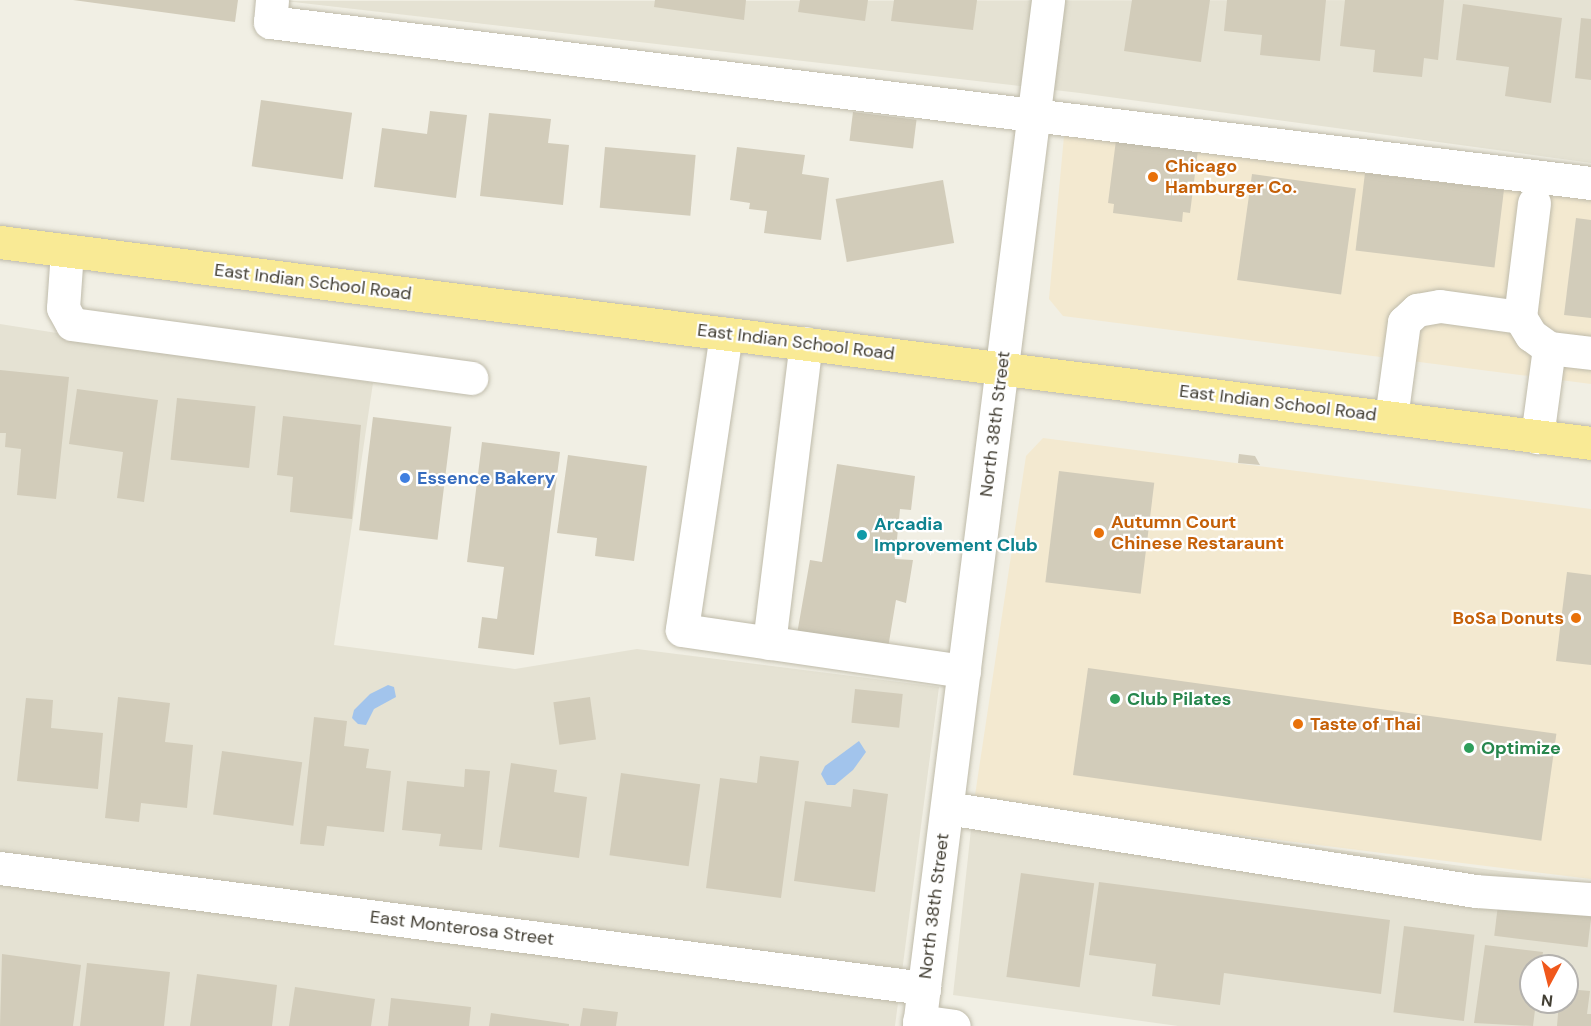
<!DOCTYPE html>
<style>
body{margin:0}
#map{position:relative;width:1591px;height:1026px;overflow:hidden;background:#f1efe4;font-family:"DM Sans",sans-serif}
div>[style]{position:absolute}
.residential>*{inset:0;background:#e5e2d3}
.commercial>*{inset:0;background:#f3e9d0}
.water>*{inset:0;background:#a2c4ec}
.building>*{inset:0;background:#d2ccba;transform-origin:0 0}
.roads{filter:drop-shadow(0 0 2px #bfbbaa) drop-shadow(0 0 2px #bfbbaa)}
.minor>*{height:33px;margin:-16.5px;padding:0 16.5px;transform-origin:16.5px;border-radius:16.5px;background:#fff}
.major>*{height:33px;margin:-16.5px;padding:0 16.5px;transform-origin:16.5px;border-radius:16.5px;background:#f9ea95}
.dots>*{width:16px;height:16px;translate:-50% -50%;box-sizing:border-box;border:3px solid #fff;border-radius:50%}
span{translate:-50% -50%;white-space:nowrap;text-align:center;line-height:1.15;-webkit-text-stroke:4.5px #fff;paint-order:stroke}
.food-label{font-size:18px;color:#c56008;font-weight:700}
.left{translate:0 -50%;text-align:left}
.right{translate:-100% -50%;text-align:right}
.street-label{font-size:18px;color:#433f34}
.shop-label{font-size:18px;color:#366cbe;font-weight:700}
.culture-label{font-size:18px;color:#0d838f;font-weight:700}
.leisure-label{font-size:18px;color:#27864d;font-weight:700}
.north{position:absolute;left:1519px;top:954px;width:60px;height:60px;box-sizing:border-box;background:#fff;border:2px solid #b4b2ae;border-radius:50%;rotate:187deg;font-size:16px;font-weight:700;line-height:24px;text-align:center;color:#433f34}
.north::after{content:'';display:block;margin:auto;width:21px;height:27px;background:#f0581c;clip-path:polygon(50% 0,100% 100%,50% 72%,0 100%)}
</style>
<div id="map">
<div class="residential">
<div style="clip-path:polygon(1591px 0,1591px 163px,1080px 93px,285px 1px)"></div>
<div style="clip-path:polygon(0 324px,373px 383px,334px 645px,515px 669px,637px 649px,939px 687px,895px 1026px,0 1026px)"></div>
<div style="clip-path:polygon(evenodd,974px 802px,1591px 883px,1591px 1026px,1178px 1026px,953px 995px,974px 802px,1531px 966px,1567px 966px,1567px 1002px,1531px 1002px,1531px 966px)"></div>
</div>
<div class="commercial">
<div style="clip-path:polygon(1065px 125px,1591px 195px,1591px 384px,1063px 316px,1049px 299px)"></div>
<div style="clip-path:polygon(1043px 438px,1591px 509px,1591px 879px,974px 802px,1026px 456px)"></div>
</div>
<div class="water">
<div style="clip-path:polygon(388px 685px,394px 687px,396px 697px,374px 709px,366px 725px,358px 724px,352px 718px,354px 710px,370px 694px)"></div>
<div style="clip-path:polygon(859px 741px,866px 752px,853px 770px,835px 785px,827px 785px,821px 774px,825px 766px)"></div>
</div>
<div class="building">
<div style="clip-path:polygon(73px 0,238px 0,235px 22px)"></div>
<div style="clip-path:polygon(655px 0,746px 0,744px 20px,654px 7px)"></div>
<div style="clip-path:polygon(800px 0,868px 0,865px 21px,798px 12px)"></div>
<div style="clip-path:polygon(894px 0,977px 0,973px 30px,891px 21px)"></div>
<div style="clip-path:polygon(1132px 0,1210px 0,1201px 62px,1124px 51px)"></div>
<div style="clip-path:polygon(1227px 0,1326px 0,1320px 61px,1260px 55px,1262px 35px,1224px 31px)"></div>
<div style="clip-path:polygon(1345px 0,1444px 0,1438px 60px,1424px 58px,1422px 77px,1373px 72px,1375px 50px,1340px 46px)"></div>
<div style="clip-path:polygon(1463px 4px,1562px 18px,1551px 103px,1505px 96px,1509px 67px,1456px 60px)"></div>
<div style="clip-path:polygon(1581px 18px,1591px 19px,1591px 80px,1575px 78px)"></div>
<div style="left:261px;top:100px;width:92px;height:67px;rotate:8deg"></div>
<div style="clip-path:polygon(430px 111px,467px 115px,456px 198px,374px 187px,382px 128px,427px 134px)"></div>
<div style="left:853px;top:112px;width:64px;height:29px;rotate:7deg"></div>
<div style="clip-path:polygon(489px 113px,551px 119px,548px 143px,569px 145px,563px 205px,480px 196px)"></div>
<div style="clip-path:polygon(1116px 140px,1198px 150px,1190px 213px,1183px 212px,1182px 222px,1113px 213px,1114px 204px,1108px 203px)"></div>
<div style="left:605px;top:147px;width:91px;height:61px;rotate:5deg"></div>
<div style="clip-path:polygon(737px 147px,805px 155px,802px 174px,829px 178px,821px 240px,764px 233px,767px 211px,749px 209px,750px 203px,730px 200px)"></div>
<div style="left:1365px;top:173px;width:140px;height:78px;rotate:7deg"></div>
<div style="left:1252px;top:174px;width:105px;height:107px;rotate:8deg"></div>
<div style="left:943px;top:180px;width:64px;height:109px;rotate:80deg"></div>
<div style="clip-path:polygon(1576px 218px,1591px 220px,1591px 318px,1564px 315px)"></div>
<div style="clip-path:polygon(0 370px,69px 377px,56px 499px,17px 495px,21px 449px,5px 447px,6px 433px,0 433px)"></div>
<div style="clip-path:polygon(77px 389px,158px 400px,144px 502px,117px 498px,123px 452px,69px 444px)"></div>
<div style="left:177px;top:398px;width:79px;height:62px;rotate:6deg"></div>
<div style="clip-path:polygon(283px 416px,361px 425px,352px 519px,290px 512px,293px 477px,277px 475px)"></div>
<div style="left:373px;top:417px;width:79px;height:114px;rotate:7deg"></div>
<div style="clip-path:polygon(482px 442px,560px 452px,534px 655px,478px 648px,482px 617px,497px 619px,504px 567px,467px 562px)"></div>
<div style="clip-path:polygon(1239px 454px,1255px 456px,1260px 465px,1238px 463px)"></div>
<div style="clip-path:polygon(568px 455px,647px 466px,634px 561px,595px 556px,597px 538px,557px 533px)"></div>
<div style="clip-path:polygon(837px 464px,915px 476px,911px 510px,900px 509px,895px 559px,913px 560px,906px 603px,896px 600px,888px 648px,797px 634px,810px 560px,822px 562px)"></div>
<div style="left:1059px;top:471px;width:96px;height:112px;rotate:7deg"></div>
<div style="clip-path:polygon(1567px 572px,1591px 575px,1591px 665px,1556px 661px)"></div>
<div style="left:1088px;top:668px;width:473px;height:108px;rotate:8deg"></div>
<div style="left:855px;top:689px;width:48px;height:34px;rotate:6deg"></div>
<div style="clip-path:polygon(118px 697px,170px 703px,165px 742px,193px 745px,187px 808px,141px 803px,139px 822px,105px 818px)"></div>
<div style="left:590px;top:697px;width:43px;height:37px;rotate:82deg"></div>
<div style="clip-path:polygon(26px 698px,53px 700px,51px 728px,103px 733px,98px 789px,17px 781px)"></div>
<div style="clip-path:polygon(314px 717px,347px 721px,344px 746px,369px 749px,366px 768px,391px 771px,384px 832px,327px 826px,324px 846px,300px 844px)"></div>
<div style="left:222px;top:751px;width:81px;height:64px;rotate:8deg"></div>
<div style="clip-path:polygon(760px 756px,799px 761px,781px 898px,706px 888px,720px 778px,757px 783px)"></div>
<div style="clip-path:polygon(511px 763px,557px 770px,554px 792px,587px 797px,579px 858px,499px 847px)"></div>
<div style="clip-path:polygon(465px 769px,490px 771px,482px 850px,439px 846px,441px 834px,402px 830px,407px 781px,464px 787px)"></div>
<div style="left:621px;top:773px;width:80px;height:83px;rotate:8deg"></div>
<div style="clip-path:polygon(853px 789px,888px 794px,875px 892px,794px 881px,805px 801px,851px 807px)"></div>
<div style="left:1021px;top:873px;width:74px;height:105px;rotate:8deg"></div>
<div style="clip-path:polygon(1099px 882px,1390px 920px,1381px 994px,1224px 973px,1220px 1005px,1152px 996px,1156px 964px,1089px 955px)"></div>
<div style="left:1498px;top:905px;width:94px;height:31px;rotate:7deg"></div>
<div style="left:1404px;top:926px;width:71px;height:87px;rotate:7deg"></div>
<div style="clip-path:polygon(1485px 945px,1543px 952px,1541px 966px,1531px 966px,1531px 1002px,1536px 1002px,1533px 1026px,1474px 1023px)"></div>
<div style="clip-path:polygon(2px 954px,81px 965px,73px 1026px,0 1026px)"></div>
<div style="clip-path:polygon(87px 963px,170px 972px,164px 1026px,80px 1026px)"></div>
<div style="clip-path:polygon(197px 974px,277px 985px,272px 1026px,190px 1026px)"></div>
<div style="clip-path:polygon(295px 987px,375px 999px,371px 1026px,289px 1026px)"></div>
<div style="clip-path:polygon(1567px 989px,1590px 991px,1587px 1014px,1591px 1014px,1591px 1026px,1557px 1026px,1559px 1002px,1567px 1002px)"></div>
<div style="clip-path:polygon(391px 998px,471px 1007px,469px 1026px,388px 1026px)"></div>
<div style="clip-path:polygon(583px 1008px,618px 1012px,616px 1026px,580px 1026px)"></div>
<div style="clip-path:polygon(491px 1013px,569px 1024px,569px 1026px,489px 1026px)"></div>
</div>
<div class="roads">
<div class="minor">
<div style="left:272px;top:0;width:22px;rotate:95deg"></div>
<div style="left:270px;top:22px;width:1331px;rotate:6.95deg"></div>
<div style="left:1534px;top:203px;width:115px;rotate:97deg"></div>
<div style="left:1520px;top:317px;width:21px;rotate:59deg"></div>
<div style="left:1531px;top:335px;width:22px;rotate:36deg"></div>
<div style="left:1549px;top:348px;width:90px;rotate:97.7deg"></div>
<div style="left:67px;top:251px;width:57px;rotate:94deg"></div>
<div style="left:63px;top:308px;width:18px;rotate:61deg"></div>
<div style="left:72px;top:324px;width:403px;rotate:7.7deg"></div>
<div style="left:726px;top:334px;width:299px;rotate:98.5deg"></div>
<div style="left:682px;top:630px;width:285px;rotate:8.3deg"></div>
<div style="left:1549px;top:348px;width:42px;rotate:6.8deg"></div>
<div style="left:1391px;top:418px;width:97px;rotate:-82.3deg"></div>
<div style="left:1404px;top:322px;width:18px;rotate:-43deg"></div>
<div style="left:1417px;top:310px;width:23px;rotate:-10deg"></div>
<div style="left:1440px;top:306px;width:81px;rotate:7.8deg"></div>
<div style="left:769px;top:643px;width:302px;rotate:-83deg"></div>
<div style="left:947px;top:808px;width:535px;rotate:8.92deg"></div>
<div style="left:1476px;top:891px;width:115px;rotate:4deg"></div>
<div style="left:0;top:868px;width:932px;rotate:7.4deg"></div>
<div style="left:919px;top:1021px;width:35px;rotate:8deg"></div>
<div style="left:919px;top:1026px;width:1034px;rotate:-82.83deg"></div>
</div>
<div class="major">
<div style="left:0;top:242px;width:1604px;rotate:7.2deg"></div>
</div>
</div>
<div class="dots">
<div style="left:1153px;top:177px;background:#e8710a"></div>
<div style="left:405px;top:478px;background:#3f7fe0"></div>
<div style="left:1099px;top:533px;background:#e8710a"></div>
<div style="left:862px;top:535px;background:#0f9aa8"></div>
<div style="left:1576px;top:618px;background:#e8710a"></div>
<div style="left:1115px;top:699px;background:#2e9e5b"></div>
<div style="left:1298px;top:724px;background:#e8710a"></div>
<div style="left:1469px;top:748px;background:#2e9e5b"></div>
</div>
<div class="food-label">
<span class="left" style="left:1165px;top:177px">Chicago<br>Hamburger Co.</span>
<span class="left" style="left:1111px;top:533px">Autumn Court<br>Chinese Restaraunt</span>
<span class="right" style="left:1564px;top:618px">BoSa Donuts</span>
<span class="left" style="left:1310px;top:724px">Taste of Thai</span>
</div>
<div class="street-label">
<span style="left:313px;top:282px;rotate:7deg">East Indian School Road</span>
<span style="left:796px;top:342px;rotate:7deg">East Indian School Road</span>
<span style="left:1278px;top:403px;rotate:7deg">East Indian School Road</span>
<span style="left:995px;top:424px;rotate:-83deg">North 38th Street</span>
<span style="left:934px;top:906px;rotate:-83deg">North 38th Street</span>
<span style="left:462px;top:928px;rotate:7deg">East Monterosa Street</span>
</div>
<div class="shop-label">
<span class="left" style="left:417px;top:478px">Essence Bakery</span>
</div>
<div class="culture-label">
<span class="left" style="left:874px;top:535px">Arcadia<br>Improvement Club</span>
</div>
<div class="leisure-label">
<span class="left" style="left:1127px;top:699px">Club Pilates</span>
<span class="left" style="left:1481px;top:748px">Optimize</span>
</div>
<div class="north">N</div>
</div>
